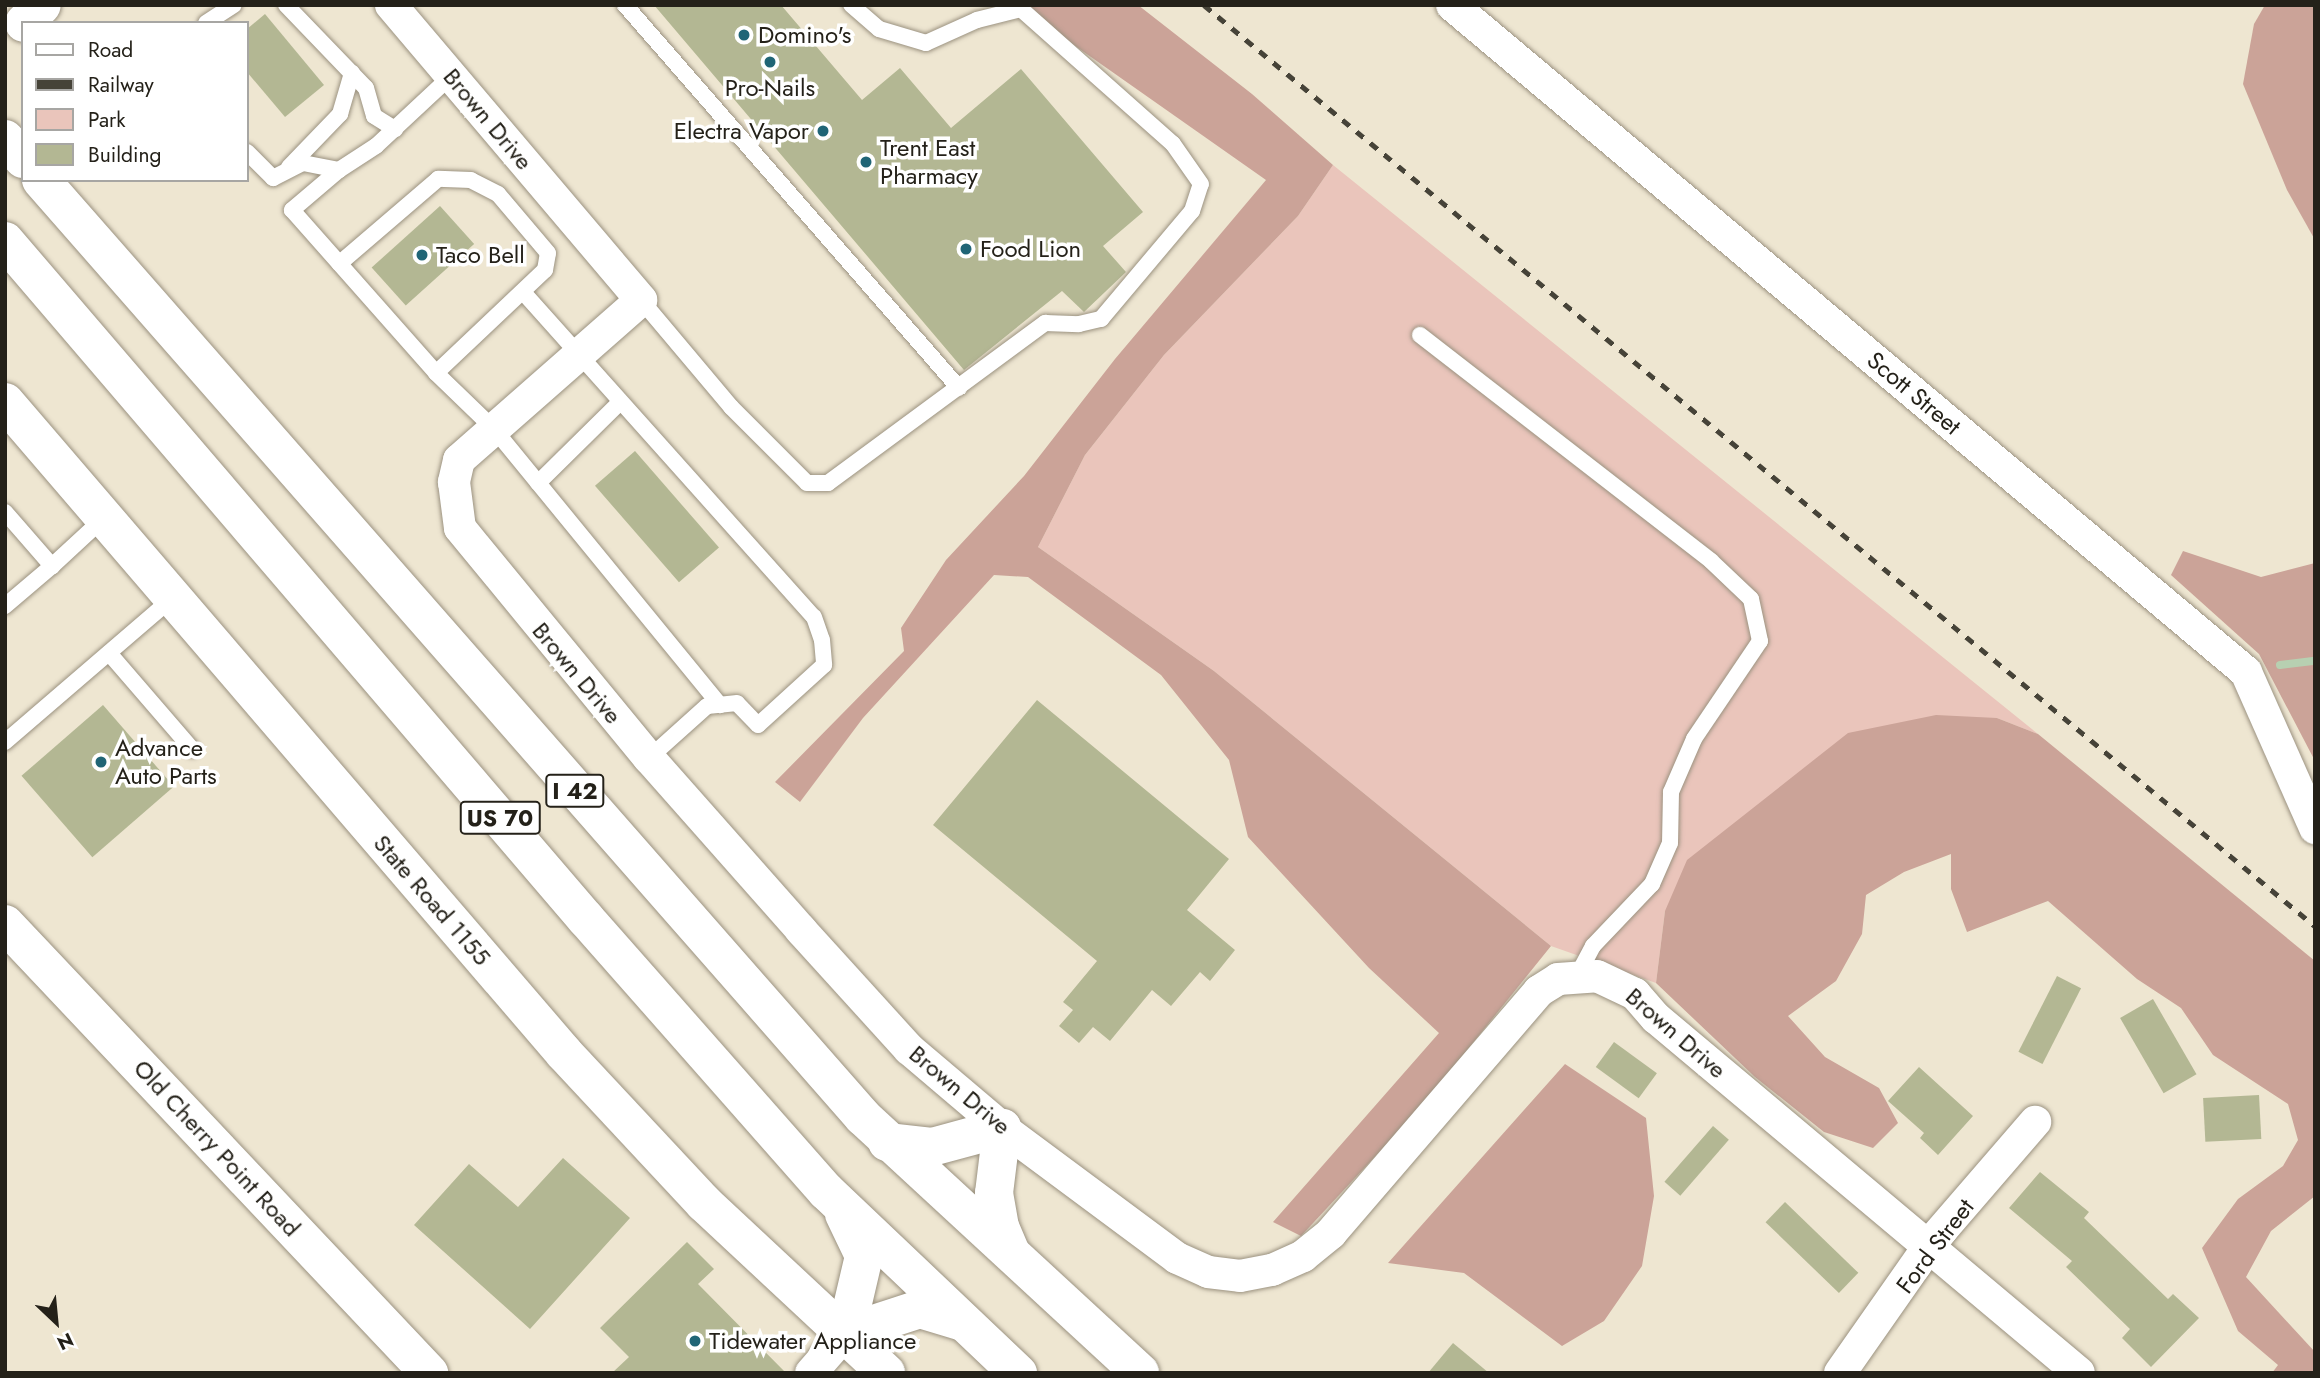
<!DOCTYPE html>
<style>
body{margin:0}
#map{position:relative;width:2320px;height:1378px;overflow:hidden;background:#eee6d1;font-family:Jost,sans-serif}
div>[style]{position:absolute}
.green>*{inset:0;background:#eac5bb}
.forest>*{inset:0;background:#cba398}
.stream>*{height:8px;margin:-4px;padding:0 4px;transform-origin:4px;border-radius:4px;background:#b7d0b1}
.building>*{inset:0;background:#b3b793;transform-origin:0 0}
.roads{filter:drop-shadow(0 0 2px #9b9280) drop-shadow(0 0 2px #9b9280)}
.lane>*{height:16px;margin:-8px;padding:0 8px;transform-origin:8px;border-radius:8px;background:#fff}
.street>*{height:32px;margin:-16px;padding:0 16px;transform-origin:16px;border-radius:16px;background:#fff}
.secondary>*{height:38px;margin:-19px;padding:0 19px;transform-origin:19px;border-radius:19px;background:#fff}
.highway>*{height:38px;margin:-19px;padding:0 19px;transform-origin:19px;border-radius:19px;background:#fff}
.rail>*{height:5px;margin-top:-2.5px;transform-origin:0;background:repeating-linear-gradient(90deg,#464338 0 9px,transparent 0 18px)}
.dots>*{width:19px;height:19px;translate:-50% -50%;box-sizing:border-box;border:4px solid #fff;border-radius:50%}
span{translate:-50% -50%;white-space:nowrap;text-align:center;line-height:1.15;-webkit-text-stroke:7px #fff;paint-order:stroke}
.shield-label span{padding:2px 5px;background:#fff;border:2px solid;border-radius:5px;-webkit-text-stroke-width:0}
.shield-label{font-size:23px;color:#242119;font-weight:700}
.poi-label{font-size:24px;color:#242119}
.left{translate:0 -50%;text-align:left}
.right{translate:-100% -50%;text-align:right}
.street-label{font-size:24px;color:#242119}
.frame{position:absolute;inset:0;border:7px solid #242119;pointer-events:none}
.legend{position:absolute;left:21px;top:21px;width:228px;height:161px;box-sizing:border-box;background:#fff;border:2px solid #a7a6a3;margin:0;padding:9px 12px;list-style:none;font-size:21px;color:#242119}
.legend li{display:flex;align-items:center;gap:14px;height:35px}
.legend b{width:35px;border:2px solid #a7a6a3}
.north{position:absolute;left:21px;top:1287px;width:70px;height:70px;-webkit-text-stroke:5px #fff;paint-order:stroke;rotate:154deg;font-size:19px;font-weight:700;line-height:28px;text-align:center;color:#242119}
.north::after{content:'';display:block;margin:auto;width:24px;height:32px;background:#242119;clip-path:polygon(50% 0,100% 100%,50% 72%,0 100%)}
</style>
<div id="map">
<div class="green">
<div style="clip-path:polygon(1333px 165px,2038px 734px,1997px 718px,1665px 911px,1656px 983px,1551px 946px,1214px 671px,1038px 547px,1085px 455px,1164px 355px,1298px 216px)"></div>
</div>
<div class="forest">
<div style="clip-path:polygon(1017px 5px,1138px 5px,1252px 94px,1333px 165px,1298px 216px,1164px 355px,1085px 455px,1038px 547px,1214px 671px,1551px 946px,1422px 1106px,1301px 1236px,1273px 1222px,1439px 1033px,1369px 968px,1248px 837px,1229px 760px,1161px 675px,1028px 577px,994px 575px,863px 718px,800px 802px,775px 782px,904px 651px,901px 628px,946px 560px,1024px 476px,1115px 359px,1266px 180px)"></div>
<div style="clip-path:polygon(2265px 5px,2315px 5px,2315px 240px,2287px 190px,2243px 84px,2254px 24px)"></div>
<div style="clip-path:polygon(2183px 551px,2261px 577px,2315px 563px,2315px 761px,2259px 654px,2171px 575px)"></div>
<div style="clip-path:polygon(1936px 715px,1997px 718px,2038px 734px,2315px 961px,2315px 1196px,2271px 1231px,2246px 1277px,2315px 1352px,2315px 1373px,2272px 1373px,2278px 1365px,2238px 1331px,2202px 1248px,2238px 1199px,2283px 1166px,2298px 1140px,2288px 1104px,2213px 1055px,2181px 1008px,2137px 979px,2048px 901px,1967px 932px,1951px 889px,1951px 854px,1904px 872px,1866px 895px,1862px 934px,1836px 981px,1788px 1016px,1825px 1057px,1879px 1088px,1898px 1123px,1873px 1148px,1824px 1132px,1755px 1077px,1656px 983px,1665px 911px,1687px 860px,1848px 733px)"></div>
<div style="clip-path:polygon(1565px 1064px,1646px 1118px,1654px 1196px,1642px 1266px,1604px 1321px,1562px 1346px,1464px 1273px,1388px 1263px)"></div>
</div>
<div class="stream">
<div style="left:2280px;top:665px;width:35px;rotate:-7deg"></div>
</div>
<div class="building">
<div style="clip-path:polygon(654px 5px,781px 5px,862px 100px,900px 68px,951px 128px,1021px 69px,1143px 212px,1103px 246px,1126px 272px,1084px 312px,1062px 291px,964px 370px)"></div>
<div style="clip-path:polygon(265px 14px,324px 85px,285px 117px,247px 72px,247px 29px)"></div>
<div style="left:440px;top:206px;width:51px;height:92px;rotate:48deg"></div>
<div style="left:635px;top:451px;width:128px;height:53px;rotate:49deg"></div>
<div style="clip-path:polygon(1037px 700px,1229px 859px,1187px 910px,1235px 950px,1210px 981px,1200px 972px,1171px 1006px,1152px 990px,1110px 1041px,1093px 1027px,1079px 1043px,1059px 1026px,1073px 1010px,1063px 1002px,1097px 961px,933px 825px)"></div>
<div style="left:103px;top:705px;width:108px;height:108px;rotate:49deg"></div>
<div style="left:2057px;top:976px;width:27px;height:85px;rotate:27deg"></div>
<div style="left:2153px;top:999px;width:87px;height:38px;rotate:60deg"></div>
<div style="left:1614px;top:1042px;width:53px;height:31px;rotate:36deg"></div>
<div style="clip-path:polygon(1919px 1067px,1973px 1116px,1938px 1155px,1920px 1138px,1924px 1133px,1888px 1101px)"></div>
<div style="left:2259px;top:1095px;width:44px;height:56px;rotate:87deg"></div>
<div style="left:1713px;top:1126px;width:21px;height:74px;rotate:41deg"></div>
<div style="clip-path:polygon(563px 1158px,630px 1218px,530px 1329px,414px 1225px,469px 1164px,518px 1207px)"></div>
<div style="clip-path:polygon(2040px 1172px,2089px 1212px,2084px 1218px,2168px 1299px,2173px 1294px,2199px 1318px,2151px 1367px,2122px 1338px,2130px 1329px,2066px 1267px,2072px 1261px,2009px 1208px)"></div>
<div style="left:1785px;top:1202px;width:102px;height:28px;rotate:44deg"></div>
<div style="clip-path:polygon(687px 1242px,714px 1269px,698px 1284px,786px 1373px,612px 1373px,629px 1357px,600px 1328px)"></div>
<div style="clip-path:polygon(1453px 1343px,1489px 1373px,1428px 1373px)"></div>
</div>
<div class="roads">
<div class="lane">
<div style="left:286px;top:5px;width:115px;rotate:46.1deg"></div>
<div style="left:366px;top:88px;width:29px;rotate:74deg"></div>
<div style="left:374px;top:116px;width:25px;rotate:32deg"></div>
<div style="left:625px;top:5px;width:508px;rotate:48.91deg"></div>
<div style="left:206px;top:23px;width:33px;rotate:-33deg"></div>
<div style="left:247px;top:152px;width:37px;rotate:45deg"></div>
<div style="left:273px;top:178px;width:34px;rotate:-27deg"></div>
<div style="left:303px;top:163px;width:37px;rotate:11deg"></div>
<div style="left:339px;top:170px;width:44px;rotate:-33deg"></div>
<div style="left:376px;top:146px;width:103px;rotate:-43deg"></div>
<div style="left:289px;top:167px;width:74px;rotate:-46.1deg"></div>
<div style="left:340px;top:114px;width:43px;rotate:-73.7deg"></div>
<div style="left:339px;top:170px;width:62px;rotate:139.6deg"></div>
<div style="left:292px;top:210px;width:217px;rotate:48.5deg"></div>
<div style="left:436px;top:373px;width:150px;rotate:-43.4deg"></div>
<div style="left:545px;top:270px;width:17px;rotate:-80deg"></div>
<div style="left:548px;top:253px;width:77px;rotate:-130.3deg"></div>
<div style="left:498px;top:194px;width:30px;rotate:-153deg"></div>
<div style="left:471px;top:180px;width:33px;rotate:-178deg"></div>
<div style="left:438px;top:179px;width:130px;rotate:139.4deg"></div>
<div style="left:523px;top:292px;width:436px;rotate:48.2deg"></div>
<div style="left:814px;top:617px;width:24px;rotate:71deg"></div>
<div style="left:822px;top:640px;width:25px;rotate:85deg"></div>
<div style="left:824px;top:665px;width:89px;rotate:137.7deg"></div>
<div style="left:758px;top:725px;width:30px;rotate:-134deg"></div>
<div style="left:737px;top:703px;width:30px;rotate:174deg"></div>
<div style="left:707px;top:706px;width:78px;rotate:138.1deg"></div>
<div style="left:641px;top:300px;width:140px;rotate:49.9deg"></div>
<div style="left:731px;top:407px;width:107px;rotate:45deg"></div>
<div style="left:807px;top:483px;width:21px"></div>
<div style="left:828px;top:483px;width:270px;rotate:-36.4deg"></div>
<div style="left:1045px;top:323px;width:34px;rotate:2deg"></div>
<div style="left:1079px;top:324px;width:23px;rotate:-13deg"></div>
<div style="left:1101px;top:319px;width:141px;rotate:-49.9deg"></div>
<div style="left:1192px;top:211px;width:28px;rotate:-72deg"></div>
<div style="left:1201px;top:184px;width:49px;rotate:-125deg"></div>
<div style="left:1173px;top:144px;width:203px;rotate:-138.4deg"></div>
<div style="left:1021px;top:9px;width:45px;rotate:166deg"></div>
<div style="left:977px;top:20px;width:56px;rotate:155.7deg"></div>
<div style="left:926px;top:43px;width:49px;rotate:-163.4deg"></div>
<div style="left:879px;top:29px;width:37px;rotate:-139deg"></div>
<div style="left:1420px;top:335px;width:368px;rotate:37.8deg"></div>
<div style="left:1711px;top:561px;width:55px;rotate:43.5deg"></div>
<div style="left:1751px;top:599px;width:43px;rotate:77.9deg"></div>
<div style="left:1760px;top:641px;width:118px;rotate:124deg"></div>
<div style="left:1694px;top:739px;width:58px;rotate:113.5deg"></div>
<div style="left:1671px;top:792px;width:51px;rotate:91.1deg"></div>
<div style="left:1670px;top:843px;width:45px;rotate:113.7deg"></div>
<div style="left:1652px;top:884px;width:86px;rotate:133.6deg"></div>
<div style="left:1593px;top:946px;width:32px;rotate:118deg"></div>
<div style="left:436px;top:373px;width:81px;rotate:44deg"></div>
<div style="left:494px;top:429px;width:357px;rotate:50.7deg"></div>
<div style="left:538px;top:483px;width:115px;rotate:-44.6deg"></div>
<div style="left:5px;top:512px;width:72px;rotate:49deg"></div>
<div style="left:52px;top:566px;width:62px;rotate:139.6deg"></div>
<div style="left:52px;top:566px;width:69px;rotate:-42.7deg"></div>
<div style="left:109px;top:653px;width:127px;rotate:49.2deg"></div>
<div style="left:5px;top:742px;width:219px;rotate:-40.7deg"></div>
</div>
<div class="street">
<div style="left:391px;top:5px;width:387px;rotate:49.7deg"></div>
<div style="left:641px;top:300px;width:242px;rotate:138.7deg"></div>
<div style="left:459px;top:460px;width:23px;rotate:103deg"></div>
<div style="left:454px;top:482px;width:46px;rotate:82.6deg"></div>
<div style="left:460px;top:528px;width:298px;rotate:50.6deg"></div>
<div style="left:649px;top:758px;width:230px;rotate:48.5deg"></div>
<div style="left:801px;top:930px;width:161px;rotate:47.8deg"></div>
<div style="left:909px;top:1049px;width:122px;rotate:40.3deg"></div>
<div style="left:1002px;top:1128px;width:218px;rotate:36.6deg"></div>
<div style="left:1177px;top:1258px;width:34px;rotate:24deg"></div>
<div style="left:1208px;top:1272px;width:32px;rotate:7deg"></div>
<div style="left:1240px;top:1276px;width:33px;rotate:-11deg"></div>
<div style="left:1272px;top:1270px;width:34px;rotate:-24deg"></div>
<div style="left:1303px;top:1256px;width:36px;rotate:-39deg"></div>
<div style="left:1331px;top:1233px;width:319px;rotate:-49.3deg"></div>
<div style="left:1539px;top:991px;width:22px;rotate:-32deg"></div>
<div style="left:1558px;top:979px;width:39px;rotate:-4deg"></div>
<div style="left:1597px;top:976px;width:42px;rotate:25.3deg"></div>
<div style="left:1635px;top:994px;width:32px;rotate:49deg"></div>
<div style="left:1656px;top:1018px;width:552px;rotate:40deg"></div>
<div style="left:1452px;top:5px;width:1037px;rotate:40.03deg"></div>
<div style="left:2246px;top:672px;width:171px;rotate:66.1deg"></div>
<div style="left:811px;top:1373px;width:53px;rotate:-48.8deg"></div>
<div style="left:1840px;top:1373px;width:164px;rotate:-55deg"></div>
<div style="left:1934px;top:1239px;width:155px;rotate:-49.2deg"></div>
</div>
<div class="secondary">
<div style="left:24px;top:23px;width:25px;rotate:-45deg"></div>
<div style="left:5px;top:402px;width:858px;rotate:49.35deg"></div>
<div style="left:564px;top:1053px;width:205px;rotate:47deg"></div>
<div style="left:704px;top:1203px;width:249px;rotate:43deg"></div>
<div style="left:5px;top:924px;width:618px;rotate:46.64deg"></div>
</div>
<div class="highway">
<div style="left:5px;top:139px;width:27px;rotate:48deg"></div>
<div style="left:41px;top:180px;width:1246px;rotate:48.74deg"></div>
<div style="left:863px;top:1117px;width:377px;rotate:42.7deg"></div>
<div style="left:5px;top:241px;width:893px;rotate:49.41deg"></div>
<div style="left:586px;top:919px;width:363px;rotate:48.6deg"></div>
<div style="left:826px;top:1191px;width:265px;rotate:43.5deg"></div>
<div style="left:887px;top:1142px;width:45px;rotate:6.3deg"></div>
<div style="left:932px;top:1147px;width:73px;rotate:-15.2deg"></div>
<div style="left:1002px;top:1128px;width:65px;rotate:97deg"></div>
<div style="left:994px;top:1193px;width:35px;rotate:80deg"></div>
<div style="left:1000px;top:1227px;width:28px;rotate:67deg"></div>
<div style="left:844px;top:1214px;width:47px;rotate:64.5deg"></div>
<div style="left:864px;top:1256px;width:79px;rotate:103.2deg"></div>
<div style="left:846px;top:1333px;width:78px;rotate:-18deg"></div>
<div style="left:920px;top:1309px;width:45px;rotate:16.8deg"></div>
</div>
</div>
<div class="rail">
<div style="left:1204px;top:5px;width:1443px;rotate:39.66deg"></div>
</div>
<div class="dots">
<div style="left:744px;top:35px;background:#206576"></div>
<div style="left:770px;top:62px;background:#206576"></div>
<div style="left:823px;top:131px;background:#206576"></div>
<div style="left:866px;top:162px;background:#206576"></div>
<div style="left:966px;top:249px;background:#206576"></div>
<div style="left:422px;top:255px;background:#206576"></div>
<div style="left:101px;top:762px;background:#206576"></div>
<div style="left:695px;top:1341px;background:#206576"></div>
</div>
<div class="shield-label">
<span style="left:575px;top:791px">I 42</span>
<span style="left:500px;top:818px">US 70</span>
</div>
<div class="poi-label">
<span class="left" style="left:758px;top:35px">Domino's</span>
<span style="left:770px;top:88px">Pro-Nails</span>
<span class="right" style="left:809px;top:131px">Electra Vapor</span>
<span class="left" style="left:880px;top:162px">Trent East<br>Pharmacy</span>
<span class="left" style="left:980px;top:249px">Food Lion</span>
<span class="left" style="left:436px;top:255px">Taco Bell</span>
<span class="left" style="left:115px;top:762px">Advance<br>Auto Parts</span>
<span class="left" style="left:709px;top:1341px">Tidewater Appliance</span>
</div>
<div class="street-label">
<span style="left:488px;top:119px;rotate:50deg">Brown Drive</span>
<span style="left:1914px;top:393px;rotate:40deg">Scott Street</span>
<span style="left:577px;top:673px;rotate:50deg">Brown Drive</span>
<span style="left:432px;top:900px;rotate:49deg">State Road 1155</span>
<span style="left:1676px;top:1033px;rotate:41deg">Brown Drive</span>
<span style="left:960px;top:1090px;rotate:40deg">Brown Drive</span>
<span style="left:217px;top:1148px;rotate:47deg">Old Cherry Point Road</span>
<span style="left:1935px;top:1246px;rotate:-53deg">Ford Street</span>
</div>
<div class="frame"></div>
<ul class="legend">
<li><b style="height:9px;background:#fff"></b>Road</li>
<li><b style="height:9px;background:#464338"></b>Railway</li>
<li><b style="height:19px;background:#eac5bb"></b>Park</li>
<li><b style="height:19px;background:#b3b793"></b>Building</li>
</ul>
<div class="north">N</div>
</div>
